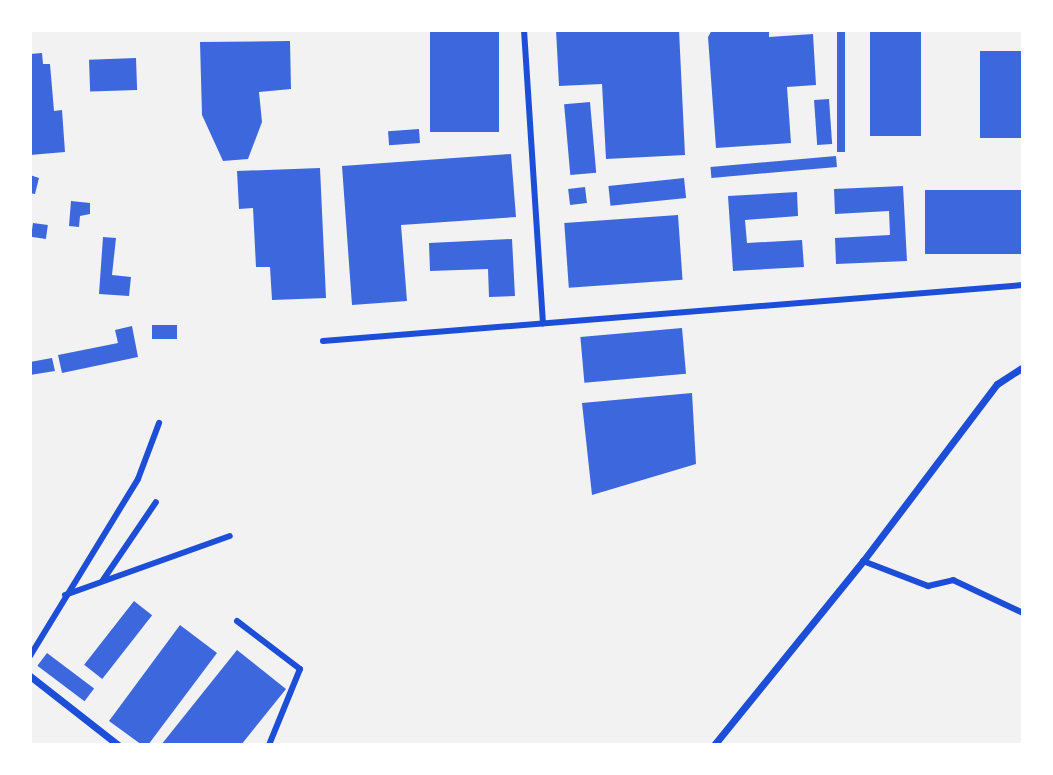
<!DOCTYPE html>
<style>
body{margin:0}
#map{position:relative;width:1053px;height:775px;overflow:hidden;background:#f2f2f2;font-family:"Titillium Web",sans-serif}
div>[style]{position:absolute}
.building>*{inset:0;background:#3d67dc;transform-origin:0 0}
.minor>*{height:6px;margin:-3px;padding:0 3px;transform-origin:3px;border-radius:3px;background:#1d4ed8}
.tertiary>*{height:7px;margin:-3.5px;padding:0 3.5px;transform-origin:3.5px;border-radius:3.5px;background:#1d4ed8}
span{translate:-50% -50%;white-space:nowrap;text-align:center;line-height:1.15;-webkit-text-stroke:7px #fff;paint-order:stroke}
.frame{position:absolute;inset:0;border:32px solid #fff;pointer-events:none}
</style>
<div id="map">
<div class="building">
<div style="left:430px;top:30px;width:69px;height:102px"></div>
<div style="clip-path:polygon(556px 30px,679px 30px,685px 155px,606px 159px,602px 84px,559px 86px)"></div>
<div style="clip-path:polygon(712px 30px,769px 30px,769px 37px,813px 34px,816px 85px,787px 87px,791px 143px,716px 148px,708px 37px)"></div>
<div style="left:837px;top:30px;width:8px;height:122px"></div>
<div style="left:870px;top:30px;width:51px;height:106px"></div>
<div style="clip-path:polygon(290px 41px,291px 89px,259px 92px,262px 122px,248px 159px,223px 161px,202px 115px,200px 42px)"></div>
<div style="left:1023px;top:51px;width:87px;height:43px;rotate:90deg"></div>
<div style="clip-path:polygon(42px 53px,43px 64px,50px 64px,54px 111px,62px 110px,65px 152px,30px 155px,30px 54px)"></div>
<div style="left:136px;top:58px;width:32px;height:47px;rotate:88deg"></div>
<div style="left:829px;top:99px;width:45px;height:15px;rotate:86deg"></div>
<div style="left:590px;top:102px;width:71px;height:26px;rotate:85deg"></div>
<div style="left:419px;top:129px;width:14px;height:31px;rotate:86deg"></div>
<div style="clip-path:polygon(511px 154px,516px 217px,401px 225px,407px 301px,352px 305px,342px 166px)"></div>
<div style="left:836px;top:156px;width:11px;height:126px;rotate:85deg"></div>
<div style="clip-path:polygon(320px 168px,326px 298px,272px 300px,270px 267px,256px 267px,253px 208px,239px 209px,237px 171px)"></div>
<div style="clip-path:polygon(30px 175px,39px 178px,35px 194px,30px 193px)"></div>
<div style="left:684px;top:178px;width:20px;height:76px;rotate:84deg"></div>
<div style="clip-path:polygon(903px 186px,907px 261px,836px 264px,835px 238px,890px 235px,889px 211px,835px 214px,834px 189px)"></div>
<div style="left:585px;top:187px;width:16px;height:17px;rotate:83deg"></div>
<div style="left:1023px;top:190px;width:64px;height:98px;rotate:90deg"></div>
<div style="clip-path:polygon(797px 192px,798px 216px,745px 220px,747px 243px,802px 240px,804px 267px,733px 271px,728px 196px)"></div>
<div style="clip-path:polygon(71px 201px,90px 203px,90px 214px,80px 216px,79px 227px,69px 226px)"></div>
<div style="left:678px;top:215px;width:65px;height:114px;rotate:86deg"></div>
<div style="left:33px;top:223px;width:15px;height:14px;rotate:8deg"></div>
<div style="clip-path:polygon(103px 237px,116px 238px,112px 275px,131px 277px,129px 296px,99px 294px)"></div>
<div style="clip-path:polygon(512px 239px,515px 296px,489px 297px,488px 269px,430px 271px,429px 243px)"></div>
<div style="left:177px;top:325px;width:14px;height:25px;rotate:90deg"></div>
<div style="clip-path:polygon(132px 326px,138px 357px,62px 373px,58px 355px,118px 343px,115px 330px)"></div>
<div style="left:682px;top:328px;width:46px;height:102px;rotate:85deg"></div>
<div style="clip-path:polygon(52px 358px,55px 371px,30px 375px,30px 362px)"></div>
<div style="clip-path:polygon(692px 393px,696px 464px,592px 495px,582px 403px)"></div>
<div style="left:134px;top:601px;width:23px;height:81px;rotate:38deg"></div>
<div style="clip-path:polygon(180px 625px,217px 653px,148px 745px,142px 745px,109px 721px)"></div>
<div style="clip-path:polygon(237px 650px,286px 689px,241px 745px,161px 745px)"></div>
<div style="left:47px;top:653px;width:59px;height:16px;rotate:37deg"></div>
</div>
<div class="minor">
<div style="left:524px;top:30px;width:294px;rotate:86.3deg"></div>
<div style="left:323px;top:341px;width:702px;rotate:-4.57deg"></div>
<div style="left:863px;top:561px;width:70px;rotate:21deg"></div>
<div style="left:928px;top:586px;width:26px;rotate:-13deg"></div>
<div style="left:953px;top:580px;width:77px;rotate:25.2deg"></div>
<div style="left:103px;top:580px;width:94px;rotate:-55.8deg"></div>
<div style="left:65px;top:595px;width:175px;rotate:-19.7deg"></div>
<div style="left:237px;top:621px;width:79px;rotate:37.3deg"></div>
<div style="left:300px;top:669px;width:82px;rotate:112.2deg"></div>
<div style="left:30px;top:656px;width:207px;rotate:-58.6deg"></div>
<div style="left:138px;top:479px;width:60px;rotate:-69.4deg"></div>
</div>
<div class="tertiary">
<div style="left:30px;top:676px;width:112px;rotate:38.1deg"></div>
<div style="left:714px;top:745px;width:237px;rotate:-51deg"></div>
<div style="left:863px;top:561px;width:222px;rotate:-52.9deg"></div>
<div style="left:997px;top:384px;width:31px;rotate:-33deg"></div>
</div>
<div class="frame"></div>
</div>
